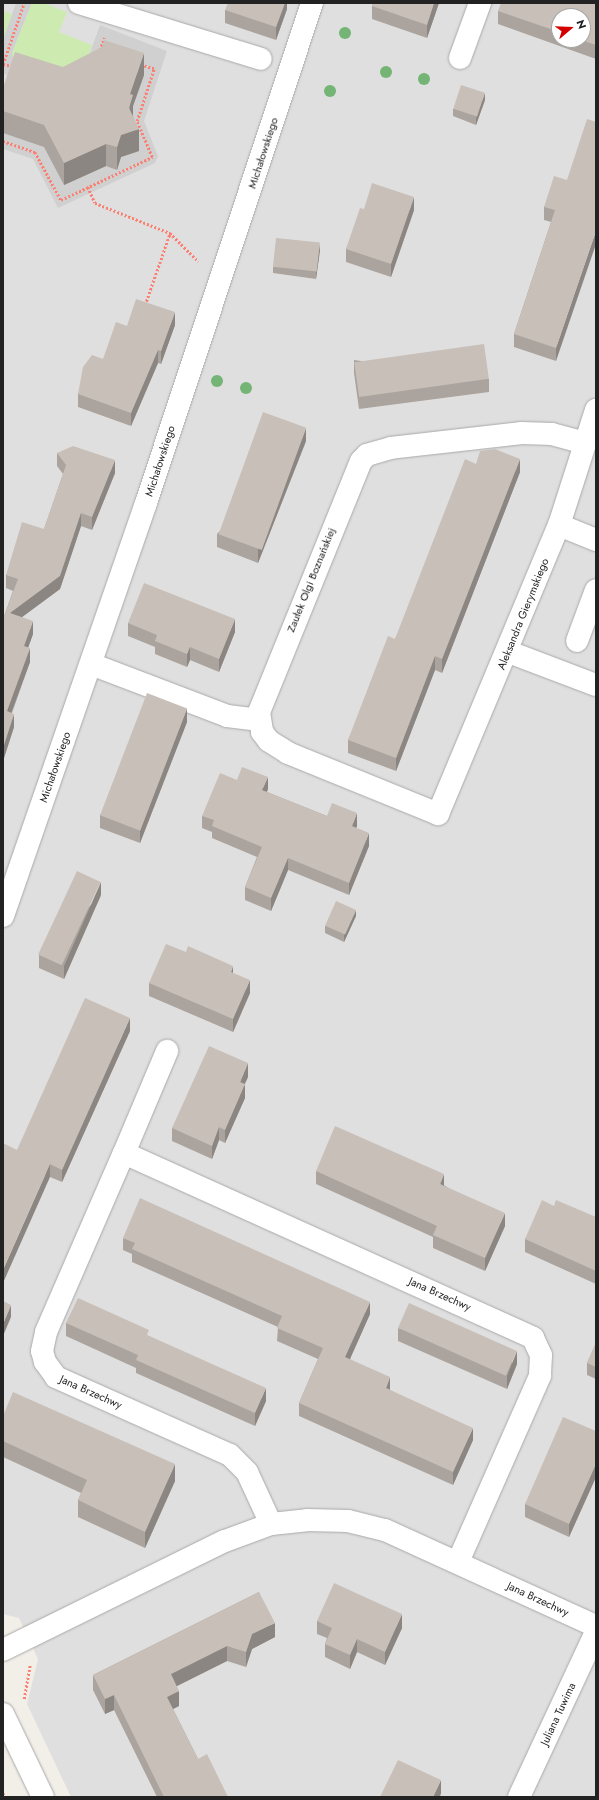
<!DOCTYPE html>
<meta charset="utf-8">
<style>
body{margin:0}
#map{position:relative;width:599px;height:1800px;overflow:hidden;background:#f2efe9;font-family:Jost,sans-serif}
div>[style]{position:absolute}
.residential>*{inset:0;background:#e0dfdf}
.religious>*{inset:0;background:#d0d0d0}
.grass>*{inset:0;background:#cdebb0}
.path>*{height:2.5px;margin-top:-1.25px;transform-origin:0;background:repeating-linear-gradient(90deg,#fa8072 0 2px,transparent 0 4px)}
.roads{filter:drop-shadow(0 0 1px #a9a9a9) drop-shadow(0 0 1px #a9a9a9)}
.minor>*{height:22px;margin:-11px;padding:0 11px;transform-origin:11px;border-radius:11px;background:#fff}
.trees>*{width:12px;height:12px;margin:-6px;border-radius:50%;background:#74b475}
.wall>*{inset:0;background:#aba49e}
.shaded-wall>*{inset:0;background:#8b8681}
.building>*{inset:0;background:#c7bfb8;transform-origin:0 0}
span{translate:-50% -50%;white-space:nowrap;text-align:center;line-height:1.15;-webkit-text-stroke:4px #fff;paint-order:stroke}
.street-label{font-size:11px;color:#222}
.frame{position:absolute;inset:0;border:4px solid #222;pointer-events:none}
.north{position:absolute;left:551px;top:8px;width:40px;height:40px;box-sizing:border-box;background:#fff;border:1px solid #a7a7a7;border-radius:50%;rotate:71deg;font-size:11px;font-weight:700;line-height:16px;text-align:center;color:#222}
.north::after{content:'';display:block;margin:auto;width:14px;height:18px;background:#d40000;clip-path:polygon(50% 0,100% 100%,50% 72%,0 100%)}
</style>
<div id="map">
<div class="residential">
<div style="clip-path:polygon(evenodd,3px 3px,596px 3px,596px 1797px,71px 1797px,27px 1704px,38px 1659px,19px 1618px,3px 1614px,3px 3px,559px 16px,583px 16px,583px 40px,559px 40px,559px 16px)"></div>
</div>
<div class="religious">
<div style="clip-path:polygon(16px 3px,32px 3px,12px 53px,87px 61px,100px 25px,167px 51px,144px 121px,158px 156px,155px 163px,58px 208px,33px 159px,3px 149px,3px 133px,117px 169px,121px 157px,139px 151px,3px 73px,3px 39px)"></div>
</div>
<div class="grass">
<div style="clip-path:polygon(32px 3px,43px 3px,67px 12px,59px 32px,92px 45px,87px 62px,63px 73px,13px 59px,12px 53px)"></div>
<div style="clip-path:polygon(3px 11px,12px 14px,3px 39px)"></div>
</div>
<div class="path">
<div style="left:100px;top:50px;width:13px;rotate:-72deg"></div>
<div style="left:3px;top:64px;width:9px;rotate:13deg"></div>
<div style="left:3px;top:64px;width:65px;rotate:-71deg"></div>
<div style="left:3px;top:141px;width:34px;rotate:19deg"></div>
<div style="left:35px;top:152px;width:55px;rotate:61.6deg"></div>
<div style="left:61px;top:200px;width:101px;rotate:-25.3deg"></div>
<div style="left:152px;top:157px;width:39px;rotate:-113deg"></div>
<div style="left:137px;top:121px;width:55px;rotate:-71.9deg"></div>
<div style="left:154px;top:69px;width:14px;rotate:-163deg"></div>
<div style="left:88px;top:187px;width:17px;rotate:66deg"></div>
<div style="left:95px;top:203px;width:81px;rotate:21.8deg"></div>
<div style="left:170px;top:233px;width:40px;rotate:45deg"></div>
<div style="left:145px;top:305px;width:76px;rotate:-70.9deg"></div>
<div style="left:24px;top:1699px;width:34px;rotate:-80deg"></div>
<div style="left:3px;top:1793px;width:4px;rotate:63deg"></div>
</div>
<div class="roads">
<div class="minor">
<div style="left:79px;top:3px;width:190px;rotate:17.1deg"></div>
<div style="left:460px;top:58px;width:59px;rotate:-70deg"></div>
<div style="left:585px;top:443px;width:34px;rotate:-165deg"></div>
<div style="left:552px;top:434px;width:30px;rotate:-178deg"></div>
<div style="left:522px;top:433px;width:132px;rotate:173.5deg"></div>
<div style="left:391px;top:448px;width:25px;rotate:164deg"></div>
<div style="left:367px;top:455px;width:8px;rotate:135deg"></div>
<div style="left:361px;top:461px;width:271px;rotate:112.1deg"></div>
<div style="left:259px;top:712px;width:20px;rotate:81deg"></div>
<div style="left:262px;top:732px;width:11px;rotate:52deg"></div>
<div style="left:269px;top:741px;width:22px;rotate:32deg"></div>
<div style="left:288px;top:753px;width:162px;rotate:22.1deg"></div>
<div style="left:438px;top:814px;width:313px;rotate:-67.3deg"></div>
<div style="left:559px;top:525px;width:121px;rotate:-72.2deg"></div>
<div style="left:559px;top:525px;width:40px;rotate:22deg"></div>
<div style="left:577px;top:641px;width:54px;rotate:-69.6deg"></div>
<div style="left:509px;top:652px;width:93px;rotate:20.8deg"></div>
<div style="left:91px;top:664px;width:146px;rotate:20.9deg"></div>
<div style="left:227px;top:716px;width:31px;rotate:7deg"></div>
<div style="left:3px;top:916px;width:437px;rotate:-70.9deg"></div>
<div style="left:146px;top:503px;width:527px;rotate:-71.63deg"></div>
<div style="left:124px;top:1153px;width:111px;rotate:-67.1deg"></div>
<div style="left:271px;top:1524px;width:57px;rotate:-114.8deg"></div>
<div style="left:247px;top:1472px;width:24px;rotate:-135deg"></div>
<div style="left:230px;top:1455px;width:191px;rotate:-155.9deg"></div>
<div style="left:56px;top:1377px;width:19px;rotate:-126deg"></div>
<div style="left:45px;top:1362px;width:11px;rotate:-105deg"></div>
<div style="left:42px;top:1351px;width:19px;rotate:-78deg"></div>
<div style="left:46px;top:1332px;width:195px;rotate:-66.5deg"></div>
<div style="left:124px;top:1153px;width:449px;rotate:24.3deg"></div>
<div style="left:533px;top:1338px;width:19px;rotate:65deg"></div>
<div style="left:541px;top:1355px;width:21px;rotate:93deg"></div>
<div style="left:540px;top:1376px;width:203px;rotate:113.8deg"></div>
<div style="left:3px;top:1650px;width:247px;rotate:-26.2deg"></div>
<div style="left:225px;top:1541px;width:49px;rotate:-20.3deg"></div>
<div style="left:271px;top:1524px;width:36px;rotate:-6deg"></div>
<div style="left:307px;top:1520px;width:41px;rotate:1.4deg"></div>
<div style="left:348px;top:1521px;width:38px;rotate:14deg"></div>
<div style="left:385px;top:1530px;width:232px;rotate:24.5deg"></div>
<div style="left:3px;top:1714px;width:92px;rotate:64.3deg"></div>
<div style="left:519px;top:1797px;width:182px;rotate:-65deg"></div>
</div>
</div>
<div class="trees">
<div style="left:345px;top:33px"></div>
<div style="left:386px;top:72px"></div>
<div style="left:424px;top:79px"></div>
<div style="left:330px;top:91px"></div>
<div style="left:217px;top:381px"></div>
<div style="left:246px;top:388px"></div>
</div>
<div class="wall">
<div style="clip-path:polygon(287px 3px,287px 9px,276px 40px,225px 23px,225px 10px)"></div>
<div style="clip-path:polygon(373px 3px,439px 3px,427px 38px,372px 19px,372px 6px)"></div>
<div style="clip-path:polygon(evenodd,596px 3px,596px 59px,498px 24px,498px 11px,596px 3px,559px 16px,583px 40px,559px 40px,559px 16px)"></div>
<div style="clip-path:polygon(63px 67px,144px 75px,133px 106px,133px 116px,139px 151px,121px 157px,117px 170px,106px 166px,64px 185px,44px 147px,3px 133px,3px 88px)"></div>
<div style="clip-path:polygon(485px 100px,476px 125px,453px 116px,453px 109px)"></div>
<div style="clip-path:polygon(567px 180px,556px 361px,514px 347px,514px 334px,551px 222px,544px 220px,544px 207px)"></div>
<div style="clip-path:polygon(364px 209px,414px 210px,391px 277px,346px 262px,346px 249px)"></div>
<div style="clip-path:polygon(320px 250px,316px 279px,273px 273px,273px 267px)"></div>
<div style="clip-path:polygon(175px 325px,161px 364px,158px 363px,131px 426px,78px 407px,78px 394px,127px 326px)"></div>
<div style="clip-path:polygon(354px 360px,489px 379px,489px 392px,359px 409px,354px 373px)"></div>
<div style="clip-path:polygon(306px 441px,258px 563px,217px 547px,217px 534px)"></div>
<div style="clip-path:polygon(57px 453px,115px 473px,92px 530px,81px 526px,60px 589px,22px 617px,33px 634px,28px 648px,30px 662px,12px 713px,14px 727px,3px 761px,3px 619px,13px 591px,6px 588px,6px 575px,44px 529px,63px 474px,57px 466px)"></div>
<div style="clip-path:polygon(476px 464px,520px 472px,442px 673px,435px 670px,396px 771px,348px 753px,348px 740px,395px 639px)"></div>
<div style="clip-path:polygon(128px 623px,235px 632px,219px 672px,190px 660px,187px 667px,155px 654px,155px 647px,128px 636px)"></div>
<div style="clip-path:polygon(187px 722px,140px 843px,100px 828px,100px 815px)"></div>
<div style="clip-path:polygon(237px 780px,268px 789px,267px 792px,327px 816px,357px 826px,356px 828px,369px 846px,349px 895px,288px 870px,271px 911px,245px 900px,245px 887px,257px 857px,212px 838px,212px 832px,202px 828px,202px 816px)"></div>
<div style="clip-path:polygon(101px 895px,64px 979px,39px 968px,39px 955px)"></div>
<div style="clip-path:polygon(356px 916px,344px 942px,325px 933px,325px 926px)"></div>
<div style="clip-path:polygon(233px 973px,250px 993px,233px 1032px,149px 996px,149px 983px)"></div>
<div style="clip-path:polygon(130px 1031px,62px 1182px,50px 1177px,17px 1150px)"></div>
<div style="clip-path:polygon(248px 1077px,244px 1084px,245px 1098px,225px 1143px,219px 1140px,212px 1159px,172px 1141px,172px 1128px)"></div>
<div style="clip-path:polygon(316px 1171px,444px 1185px,505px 1226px,485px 1271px,433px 1248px,433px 1237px,316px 1184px)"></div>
<div style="clip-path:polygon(596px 1217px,596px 1284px,525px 1252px,525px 1239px)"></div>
<div style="clip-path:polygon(123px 1238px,370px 1314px,350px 1359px,390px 1390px,473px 1440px,453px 1485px,299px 1416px,299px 1403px,318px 1359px,277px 1341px,278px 1327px,132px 1262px,132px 1254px,123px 1250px)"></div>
<div style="clip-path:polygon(66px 1323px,149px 1336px,266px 1401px,255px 1426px,136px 1373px,136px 1368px,66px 1336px)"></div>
<div style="clip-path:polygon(398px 1328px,517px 1364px,507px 1389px,398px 1341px)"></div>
<div style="clip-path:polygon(596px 1343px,596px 1379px,587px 1375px,587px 1363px)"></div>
<div style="clip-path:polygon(3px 1416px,175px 1481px,145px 1548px,78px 1517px,78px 1500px,81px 1493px,3px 1457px)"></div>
<div style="clip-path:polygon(596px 1431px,596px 1477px,569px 1537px,525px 1517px,525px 1504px)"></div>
<div style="clip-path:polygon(259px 1592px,275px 1637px,252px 1649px,246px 1667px,227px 1661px,177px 1686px,179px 1706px,173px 1709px,198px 1759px,228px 1797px,157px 1797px,114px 1710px,105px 1714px,93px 1690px,93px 1675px)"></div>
<div style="clip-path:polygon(317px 1621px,402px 1628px,385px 1665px,357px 1652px,350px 1669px,325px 1657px,325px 1644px,327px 1638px,317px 1634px)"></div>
</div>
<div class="shaded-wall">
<div style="clip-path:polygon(285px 3px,287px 3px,287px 9px,276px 40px,276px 27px)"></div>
<div style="clip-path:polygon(434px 3px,439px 3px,427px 38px,427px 25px)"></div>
<div style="clip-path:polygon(144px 53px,144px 75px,133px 106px,133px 117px,129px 130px,130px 94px)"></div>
<div style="clip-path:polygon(485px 93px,485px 100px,476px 125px,476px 118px)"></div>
<div style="clip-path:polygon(139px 129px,139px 151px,121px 157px,117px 170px,117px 147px,121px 135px)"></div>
<div style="clip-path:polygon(106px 144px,106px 166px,64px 185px,64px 163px)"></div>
<div style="clip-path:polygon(414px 197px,414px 210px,391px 277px,391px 264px)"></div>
<div style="clip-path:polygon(596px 231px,596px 244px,556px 361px,556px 348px)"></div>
<div style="clip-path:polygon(320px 243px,320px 250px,316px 279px,316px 272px)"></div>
<div style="clip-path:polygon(175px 312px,175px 325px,161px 364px,161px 351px)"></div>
<div style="clip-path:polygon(158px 350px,158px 363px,131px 426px,131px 413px)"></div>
<div style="clip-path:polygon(306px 428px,306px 441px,258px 563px,258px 550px)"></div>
<div style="clip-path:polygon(520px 459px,520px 472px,442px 673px,442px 659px)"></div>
<div style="clip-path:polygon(115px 460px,115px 473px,92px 530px,92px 517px)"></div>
<div style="clip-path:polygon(81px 513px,81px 526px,60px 589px,10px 626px,10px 613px)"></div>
<div style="clip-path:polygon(235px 619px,235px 632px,219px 672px,219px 659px)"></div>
<div style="clip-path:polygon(33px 621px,33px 634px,24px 659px,24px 646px)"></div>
<div style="clip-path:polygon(190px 647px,190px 660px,187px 667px,187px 654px)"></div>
<div style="clip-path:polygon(30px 648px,30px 662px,7px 724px,7px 711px)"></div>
<div style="clip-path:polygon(435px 656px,435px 670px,396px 771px,396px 758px)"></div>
<div style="clip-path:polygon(187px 708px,187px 722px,140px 843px,140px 830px)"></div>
<div style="clip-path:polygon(14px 714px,14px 727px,3px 761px,3px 748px)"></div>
<div style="clip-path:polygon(268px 777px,268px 789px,262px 802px,262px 790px)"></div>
<div style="clip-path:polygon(357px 813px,357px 826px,352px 839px,352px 826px)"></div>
<div style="clip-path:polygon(369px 833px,369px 846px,349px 895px,349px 883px)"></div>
<div style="clip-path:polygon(288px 858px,288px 870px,271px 911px,271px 898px)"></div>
<div style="clip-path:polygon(101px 882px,101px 895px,64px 979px,64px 966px)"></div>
<div style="clip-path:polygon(356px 910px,356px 916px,344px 942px,344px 935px)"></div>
<div style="clip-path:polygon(233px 966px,233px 979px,231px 972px)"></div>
<div style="clip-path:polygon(250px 980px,250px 993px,233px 1032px,233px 1019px)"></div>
<div style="clip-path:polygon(130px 1018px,130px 1031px,62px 1182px,62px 1170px)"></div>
<div style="clip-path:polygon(248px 1063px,248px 1077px,240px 1095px,240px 1082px)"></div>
<div style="clip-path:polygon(245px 1084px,245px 1098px,225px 1143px,225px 1130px)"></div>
<div style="clip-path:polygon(219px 1127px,219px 1140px,212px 1159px,212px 1146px)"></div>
<div style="clip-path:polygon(50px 1164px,50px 1177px,3px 1283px,3px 1270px)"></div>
<div style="clip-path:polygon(444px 1174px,444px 1188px,440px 1184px)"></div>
<div style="clip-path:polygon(505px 1213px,505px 1226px,485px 1271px,485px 1258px)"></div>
<div style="clip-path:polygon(370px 1302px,370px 1314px,345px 1370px,345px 1357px)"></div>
<div style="clip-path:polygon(11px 1305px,11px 1317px,3px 1336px,3px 1324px)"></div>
<div style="clip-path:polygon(517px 1351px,517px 1364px,507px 1389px,507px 1376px)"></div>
<div style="clip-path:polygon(390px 1377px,390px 1390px,386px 1388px)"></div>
<div style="clip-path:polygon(266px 1388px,266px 1401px,255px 1426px,255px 1413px)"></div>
<div style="clip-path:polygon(473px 1428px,473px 1440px,453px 1485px,453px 1472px)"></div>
<div style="clip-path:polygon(175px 1464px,175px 1481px,145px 1548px,145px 1532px)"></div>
<div style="clip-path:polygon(596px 1464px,596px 1477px,569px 1537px,569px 1524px)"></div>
<div style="clip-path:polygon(402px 1614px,402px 1628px,385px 1665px,385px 1652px)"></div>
<div style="clip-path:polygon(275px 1623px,275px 1637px,252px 1649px,246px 1667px,246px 1652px,252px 1634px)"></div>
<div style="clip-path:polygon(357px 1639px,357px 1652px,350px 1669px,350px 1655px)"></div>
<div style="clip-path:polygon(227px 1646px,227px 1661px,171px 1689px,171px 1674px)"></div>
<div style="clip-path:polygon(179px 1691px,179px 1706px,167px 1712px,167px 1697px)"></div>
<div style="clip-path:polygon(114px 1695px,114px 1710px,105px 1714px,105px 1699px)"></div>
<div style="clip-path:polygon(441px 1780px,441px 1793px,440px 1797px,433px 1797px)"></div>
</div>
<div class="building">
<div style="clip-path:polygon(228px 3px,285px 3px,276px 27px,225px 10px)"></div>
<div style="clip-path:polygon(373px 3px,434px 3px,427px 25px,372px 6px)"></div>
<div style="clip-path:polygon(501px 3px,596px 3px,596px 45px,581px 40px,583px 40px,583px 16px,559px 16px,559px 32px,498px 11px)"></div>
<div style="clip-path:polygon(104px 40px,144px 53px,130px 94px,133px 95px,129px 108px,139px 129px,121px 135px,117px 147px,106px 144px,64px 163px,44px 125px,3px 111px,3px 88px,15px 52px,63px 67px,102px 47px)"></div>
<div style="left:461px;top:85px;width:25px;height:25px;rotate:18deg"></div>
<div style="clip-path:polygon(587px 119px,596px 122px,596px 231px,556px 348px,514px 334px,555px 210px,544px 207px,554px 176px,567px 180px)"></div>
<div style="clip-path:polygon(372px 183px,414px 197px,391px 264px,346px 249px,360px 208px,364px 209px)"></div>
<div style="left:276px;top:238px;width:44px;height:29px;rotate:6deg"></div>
<div style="clip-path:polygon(136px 299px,175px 312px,161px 351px,158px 350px,131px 413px,78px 394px,83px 367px,92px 355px,103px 359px,116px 322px,127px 326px)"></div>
<div style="left:484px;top:344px;width:35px;height:131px;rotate:82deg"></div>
<div style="left:263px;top:412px;width:46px;height:130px;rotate:20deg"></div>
<div style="clip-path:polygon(73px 446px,115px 460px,92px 517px,81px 513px,60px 576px,10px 613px,33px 621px,24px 646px,30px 648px,7px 711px,14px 714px,3px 748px,3px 619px,18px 579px,6px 575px,22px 522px,44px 529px,66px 465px,57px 453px)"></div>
<div style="clip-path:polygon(495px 449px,520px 459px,442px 659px,435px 656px,396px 758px,348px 740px,388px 636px,395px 639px,465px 459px,476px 464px,480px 451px)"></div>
<div style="clip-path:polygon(144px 583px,235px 619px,219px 659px,190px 647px,187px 654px,155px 641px,157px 635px,128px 623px)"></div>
<div style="left:147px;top:693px;width:43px;height:131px;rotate:21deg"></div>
<div style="clip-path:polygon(242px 767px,268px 777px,262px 790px,327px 816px,332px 803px,357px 813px,352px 826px,369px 833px,349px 883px,288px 858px,271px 898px,245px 887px,262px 847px,212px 826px,214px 820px,202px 816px,220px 773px,237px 780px)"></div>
<div style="left:77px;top:871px;width:26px;height:92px;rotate:25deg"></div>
<div style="left:336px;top:901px;width:22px;height:27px;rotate:24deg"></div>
<div style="clip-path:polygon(166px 944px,186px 952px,188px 946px,233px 966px,231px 972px,250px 980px,233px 1019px,149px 983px)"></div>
<div style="clip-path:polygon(85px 998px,130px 1018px,62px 1170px,50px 1164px,3px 1270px,3px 1143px,17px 1150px)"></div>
<div style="clip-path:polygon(209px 1046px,248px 1063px,240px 1082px,245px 1084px,225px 1130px,219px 1127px,212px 1146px,172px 1128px)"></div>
<div style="clip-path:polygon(335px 1126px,444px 1174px,440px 1184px,505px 1213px,485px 1258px,433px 1235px,437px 1226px,316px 1171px)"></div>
<div style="clip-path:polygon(140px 1198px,370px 1302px,345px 1357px,390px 1377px,386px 1388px,473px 1428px,453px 1472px,299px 1403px,323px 1348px,277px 1328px,282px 1316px,132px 1249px,135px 1243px,123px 1238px)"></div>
<div style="clip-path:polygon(542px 1200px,554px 1206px,556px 1200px,596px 1217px,596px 1271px,525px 1239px)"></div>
<div style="clip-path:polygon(78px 1298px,149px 1330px,147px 1335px,266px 1388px,255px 1413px,136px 1360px,138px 1355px,66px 1323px)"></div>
<div style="clip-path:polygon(3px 1301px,11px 1305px,3px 1324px)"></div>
<div style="left:409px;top:1303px;width:118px;height:27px;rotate:24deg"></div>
<div style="clip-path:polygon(596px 1343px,596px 1367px,587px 1363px)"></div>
<div style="clip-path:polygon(13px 1392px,175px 1464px,145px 1532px,78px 1500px,87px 1480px,3px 1441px,3px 1416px)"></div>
<div style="clip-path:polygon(563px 1417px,596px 1431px,596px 1464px,569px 1524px,525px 1504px)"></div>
<div style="clip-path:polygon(334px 1583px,402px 1614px,385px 1652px,357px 1639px,350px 1655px,325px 1644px,332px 1628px,317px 1621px)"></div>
<div style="clip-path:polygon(259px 1592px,275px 1623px,252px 1634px,246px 1652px,227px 1646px,171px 1674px,179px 1691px,167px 1697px,198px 1759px,207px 1754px,228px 1797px,164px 1797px,114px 1695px,105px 1699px,93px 1675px)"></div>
<div style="clip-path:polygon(398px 1760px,441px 1780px,433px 1797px,380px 1797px)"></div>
</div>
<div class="street-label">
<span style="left:263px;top:153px;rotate:-72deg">Michałowskiego</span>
<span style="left:160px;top:461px;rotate:-72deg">Michałowskiego</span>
<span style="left:311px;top:580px;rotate:-68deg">Zaułek Olgi Boznańskiej</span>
<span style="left:523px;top:614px;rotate:-68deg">Aleksandra Gierymskiego</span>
<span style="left:55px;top:767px;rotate:-71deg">Michałowskiego</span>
<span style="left:440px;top:1294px;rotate:24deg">Jana Brzechwy</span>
<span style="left:91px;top:1392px;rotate:24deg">Jana Brzechwy</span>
<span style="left:538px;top:1599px;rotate:25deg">Jana Brzechwy</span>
<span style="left:558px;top:1714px;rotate:-65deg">Juliana Tuwima</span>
</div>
<div class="frame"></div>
<div class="north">N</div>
</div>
